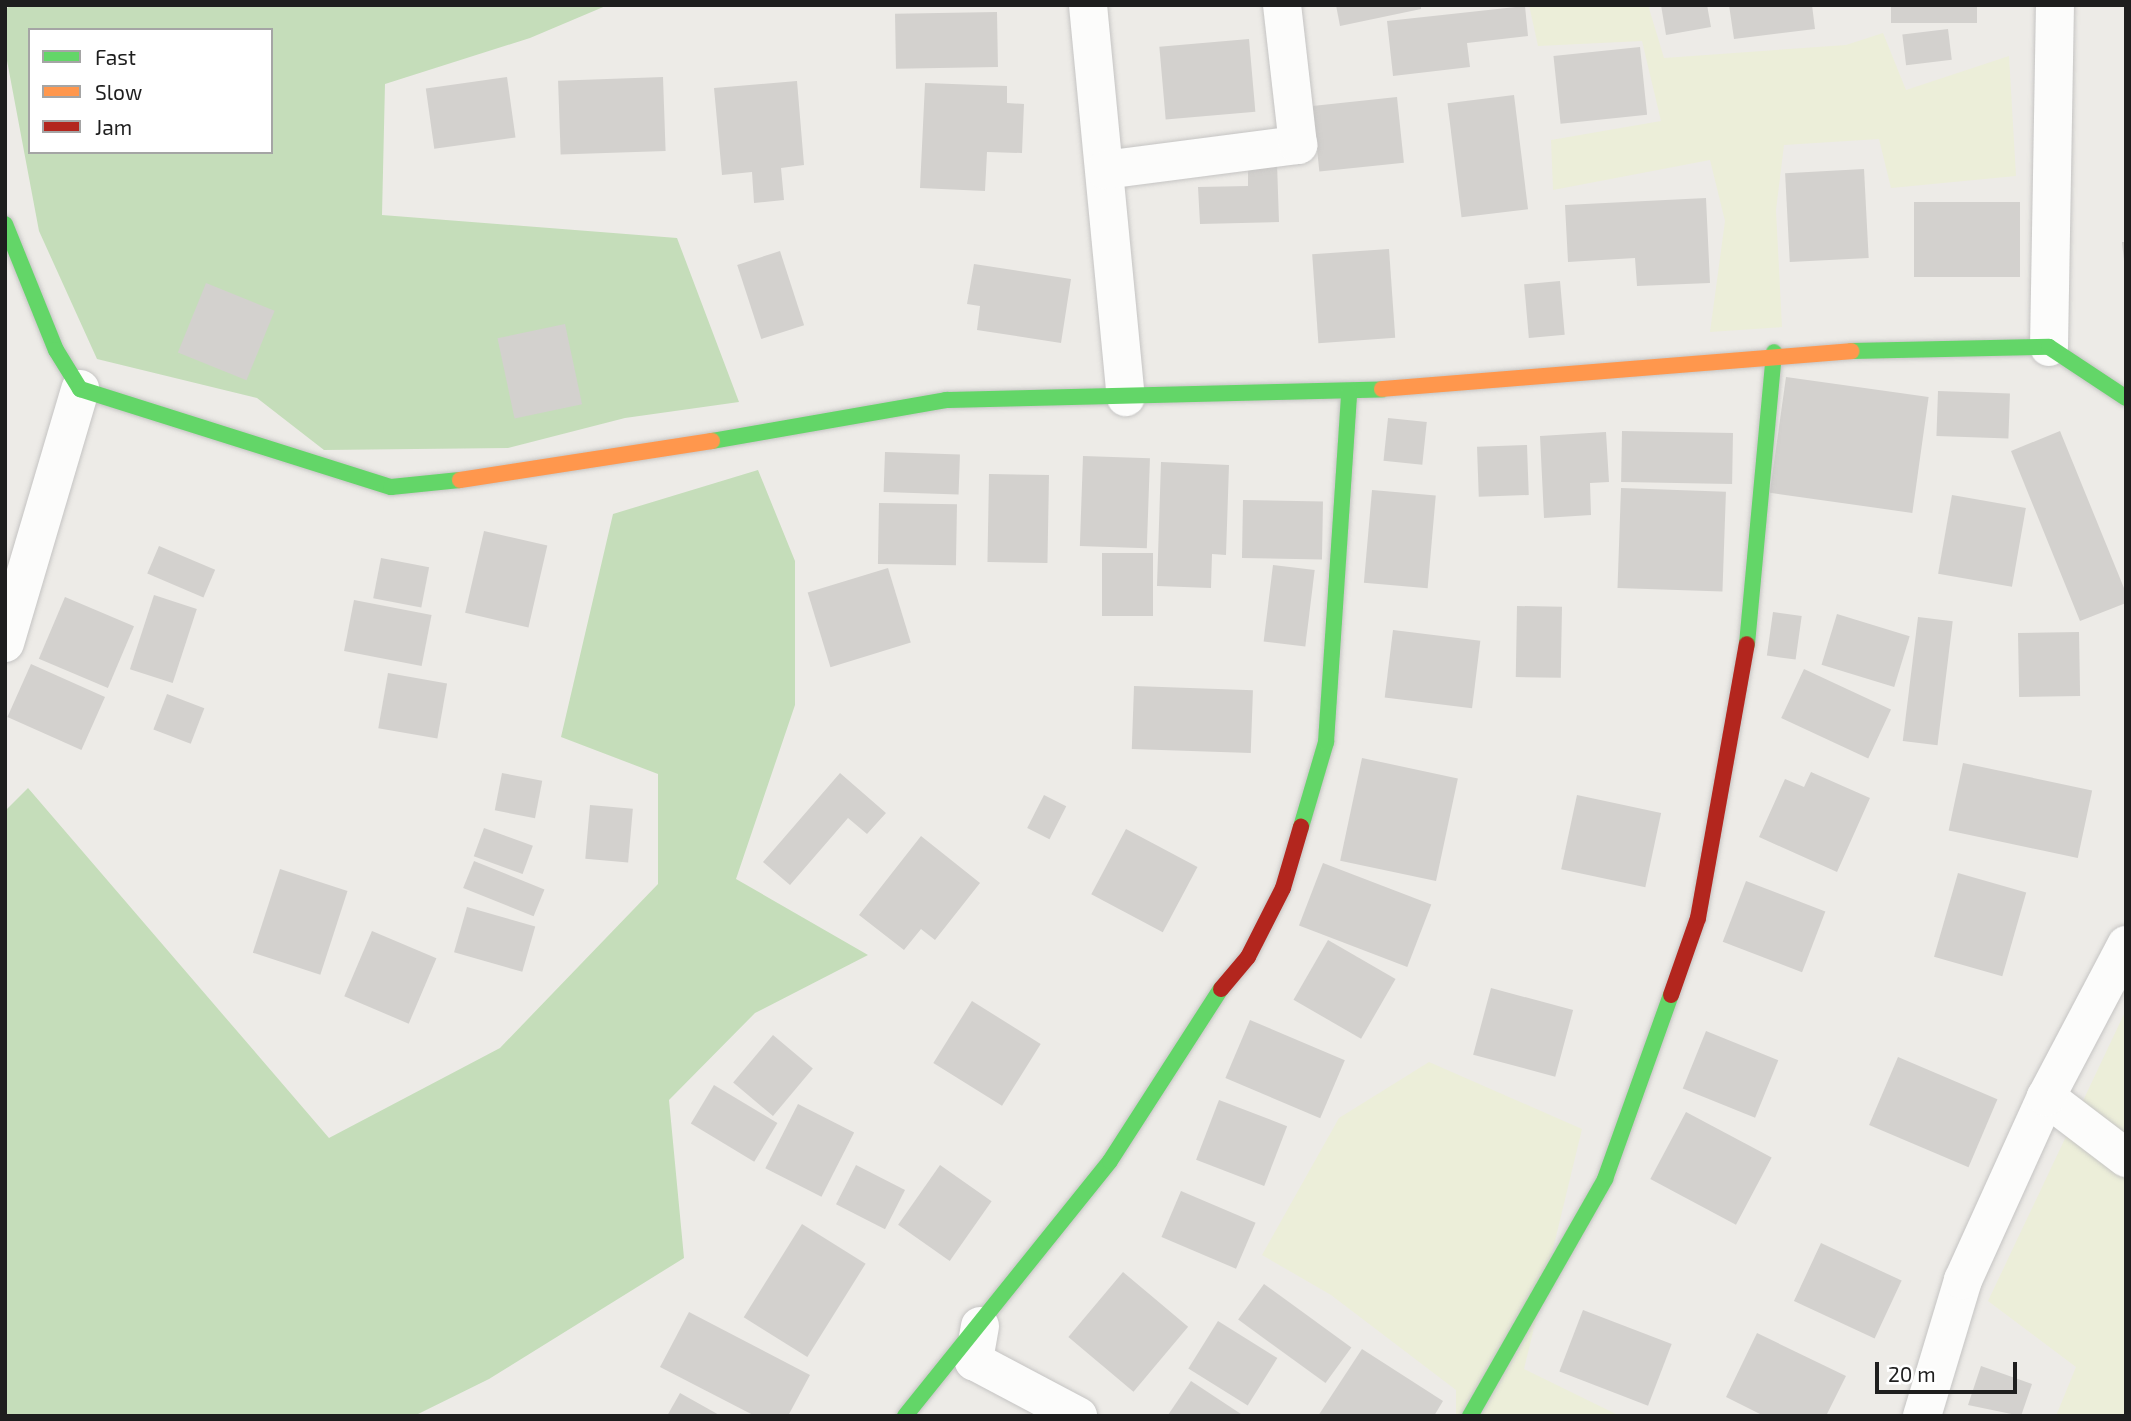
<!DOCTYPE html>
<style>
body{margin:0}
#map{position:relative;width:2131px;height:1421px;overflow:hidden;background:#edebe7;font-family:"Exo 2",sans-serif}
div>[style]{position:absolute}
.farmland>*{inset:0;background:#eceed9}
.forest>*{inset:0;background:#c5ddba}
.building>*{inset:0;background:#d3d1ce;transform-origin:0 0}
.roads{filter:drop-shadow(0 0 2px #c5c4c3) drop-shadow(0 0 2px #c5c4c3)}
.street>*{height:38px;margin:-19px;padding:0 19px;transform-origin:19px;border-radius:19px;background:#fcfcfb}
.fast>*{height:16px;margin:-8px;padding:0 8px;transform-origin:8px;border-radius:8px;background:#63d668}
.slow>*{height:16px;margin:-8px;padding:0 8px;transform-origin:8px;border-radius:8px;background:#ff974d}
.jam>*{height:16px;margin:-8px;padding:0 8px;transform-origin:8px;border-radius:8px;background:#b3261e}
span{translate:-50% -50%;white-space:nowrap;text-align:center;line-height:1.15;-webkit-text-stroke:5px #fff;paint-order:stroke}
.frame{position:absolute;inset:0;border:7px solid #1e1e1e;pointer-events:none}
.legend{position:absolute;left:28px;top:28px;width:245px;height:126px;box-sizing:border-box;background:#fff;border:2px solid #a5a5a5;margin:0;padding:9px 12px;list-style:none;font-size:21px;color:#1e1e1e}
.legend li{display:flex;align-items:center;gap:14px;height:35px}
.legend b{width:35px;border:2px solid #a5a5a5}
.scale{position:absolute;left:1875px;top:1362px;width:142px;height:32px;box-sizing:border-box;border:4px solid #1e1e1e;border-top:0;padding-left:9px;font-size:21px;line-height:24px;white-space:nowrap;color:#1e1e1e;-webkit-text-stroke:5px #fff;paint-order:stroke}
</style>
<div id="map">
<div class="farmland">
<div style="clip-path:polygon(1529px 5px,1648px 5px,1664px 58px,1846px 45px,1883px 33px,1906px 90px,2009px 56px,2016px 176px,1891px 188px,1879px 139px,1784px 145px,1776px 210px,1782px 327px,1710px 332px,1725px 221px,1710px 160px,1553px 190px,1551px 140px,1661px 121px,1642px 41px,1538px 46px)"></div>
<div style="clip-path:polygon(2126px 1010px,2126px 1416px,2056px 1416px,2076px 1367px,1988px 1301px)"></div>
<div style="clip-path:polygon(1429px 1062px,1582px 1129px,1524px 1369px,1620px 1416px,1456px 1416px,1456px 1390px,1331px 1295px,1262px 1255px,1339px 1118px)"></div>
</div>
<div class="forest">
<div style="clip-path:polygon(evenodd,11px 5px,608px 5px,530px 38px,385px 84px,382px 215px,677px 238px,739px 402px,625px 418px,508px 448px,324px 450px,257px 398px,97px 359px,39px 231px,5px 50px,5px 10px,11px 5px,30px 30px,271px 30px,271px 152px,30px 152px,30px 30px)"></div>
<div style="clip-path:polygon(758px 470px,795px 561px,795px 705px,736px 879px,868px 955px,755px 1013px,669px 1100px,684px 1258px,489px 1379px,414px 1416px,5px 1416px,5px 811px,28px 788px,329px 1138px,500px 1048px,658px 884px,658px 774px,561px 737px,613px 514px)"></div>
</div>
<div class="building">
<div style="clip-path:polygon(1336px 5px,1421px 5px,1421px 9px,1340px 26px)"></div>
<div style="clip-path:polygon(1661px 5px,1707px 5px,1711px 27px,1666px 35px)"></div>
<div style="clip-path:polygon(1729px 5px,1812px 5px,1815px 29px,1734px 39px)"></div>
<div style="left:1891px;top:5px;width:86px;height:18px"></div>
<div style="clip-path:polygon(1525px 6px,1528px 36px,1467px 43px,1470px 67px,1393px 76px,1387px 21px)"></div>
<div style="left:997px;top:12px;width:55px;height:102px;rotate:89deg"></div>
<div style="left:1948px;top:29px;width:31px;height:46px;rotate:83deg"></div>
<div style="left:1249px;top:39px;width:73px;height:90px;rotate:85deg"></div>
<div style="left:1640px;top:47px;width:68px;height:87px;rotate:84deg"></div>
<div style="left:507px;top:77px;width:61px;height:82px;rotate:82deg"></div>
<div style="left:663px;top:77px;width:74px;height:105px;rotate:88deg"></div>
<div style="clip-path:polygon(797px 81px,804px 165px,781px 168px,784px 200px,754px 203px,752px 172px,722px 175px,714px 88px)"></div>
<div style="clip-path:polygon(925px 83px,1007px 86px,1007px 103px,1024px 104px,1022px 153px,987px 152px,985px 191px,920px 188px)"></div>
<div style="left:1514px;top:95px;width:115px;height:67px;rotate:83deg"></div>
<div style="left:1397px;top:97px;width:66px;height:85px;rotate:84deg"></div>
<div style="clip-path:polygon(1277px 163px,1279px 222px,1200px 224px,1198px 187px,1248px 186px,1248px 164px)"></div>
<div style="left:1864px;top:169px;width:89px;height:79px;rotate:87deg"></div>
<div style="clip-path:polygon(1706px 198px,1710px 283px,1637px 286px,1635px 258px,1568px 262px,1565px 205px)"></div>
<div style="left:1914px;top:202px;width:106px;height:75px"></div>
<div style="clip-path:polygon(2122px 242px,2126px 242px,2126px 261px,2124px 261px)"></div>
<div style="left:1389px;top:249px;width:89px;height:77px;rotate:86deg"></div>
<div style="left:780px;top:251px;width:78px;height:45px;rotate:72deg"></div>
<div style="clip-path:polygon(974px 264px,1071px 279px,1061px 343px,977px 330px,980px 306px,967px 304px)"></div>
<div style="left:1560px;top:281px;width:54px;height:36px;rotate:85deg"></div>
<div style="left:206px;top:283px;width:74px;height:75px;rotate:22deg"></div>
<div style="left:565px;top:324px;width:82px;height:69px;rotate:78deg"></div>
<div style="left:1786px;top:377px;width:144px;height:117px;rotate:8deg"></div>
<div style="left:1938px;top:391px;width:72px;height:45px;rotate:2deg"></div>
<div style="left:1388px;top:418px;width:39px;height:43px;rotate:6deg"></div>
<div style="left:1622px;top:431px;width:111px;height:51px;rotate:1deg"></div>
<div style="clip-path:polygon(2060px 431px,2126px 593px,2126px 603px,2080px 621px,2011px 451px)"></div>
<div style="clip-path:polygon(1606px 432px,1609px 482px,1590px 483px,1591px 515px,1544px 518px,1540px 436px)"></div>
<div style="left:1527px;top:445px;width:50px;height:50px;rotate:88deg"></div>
<div style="left:885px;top:452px;width:75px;height:40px;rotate:2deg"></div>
<div style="left:1083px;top:456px;width:67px;height:90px;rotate:2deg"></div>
<div style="clip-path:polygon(1161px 462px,1229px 465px,1226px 555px,1212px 554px,1211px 588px,1157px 586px)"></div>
<div style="left:989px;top:474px;width:60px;height:88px;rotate:1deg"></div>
<div style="left:1621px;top:488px;width:105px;height:100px;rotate:2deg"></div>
<div style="left:1372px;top:490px;width:64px;height:93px;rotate:5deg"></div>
<div style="left:1952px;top:495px;width:75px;height:80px;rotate:10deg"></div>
<div style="left:1243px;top:500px;width:80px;height:58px;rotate:1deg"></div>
<div style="left:879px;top:503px;width:78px;height:61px;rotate:1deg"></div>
<div style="left:484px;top:531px;width:65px;height:84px;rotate:13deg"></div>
<div style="left:159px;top:546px;width:61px;height:30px;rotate:23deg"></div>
<div style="left:1153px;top:553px;width:63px;height:51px;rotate:90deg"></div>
<div style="left:381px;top:558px;width:49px;height:41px;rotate:11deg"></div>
<div style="left:1273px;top:565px;width:42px;height:77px;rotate:7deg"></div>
<div style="left:888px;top:568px;width:78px;height:84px;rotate:73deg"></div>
<div style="left:154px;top:595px;width:45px;height:78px;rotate:18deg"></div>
<div style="left:65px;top:597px;width:75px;height:67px;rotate:23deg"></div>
<div style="left:354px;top:600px;width:79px;height:52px;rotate:11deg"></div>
<div style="left:1517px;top:606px;width:45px;height:71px;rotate:1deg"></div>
<div style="left:1773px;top:612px;width:29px;height:44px;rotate:8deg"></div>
<div style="left:1837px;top:614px;width:76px;height:53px;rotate:17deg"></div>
<div style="left:1918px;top:617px;width:35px;height:125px;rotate:7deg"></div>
<div style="left:1393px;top:630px;width:88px;height:68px;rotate:7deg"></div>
<div style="left:2079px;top:632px;width:64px;height:61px;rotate:89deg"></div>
<div style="left:31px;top:664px;width:81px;height:58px;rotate:24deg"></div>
<div style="left:1804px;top:669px;width:96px;height:54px;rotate:25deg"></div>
<div style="left:388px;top:673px;width:60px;height:56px;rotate:10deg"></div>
<div style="left:1134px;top:686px;width:119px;height:63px;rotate:2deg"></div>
<div style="left:167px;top:694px;width:40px;height:38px;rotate:21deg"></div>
<div style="left:1362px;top:758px;width:98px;height:105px;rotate:12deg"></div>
<div style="left:1963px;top:763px;width:132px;height:69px;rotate:12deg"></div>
<div style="clip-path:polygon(1811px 772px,1870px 798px,1837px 872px,1759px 837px,1785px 779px,1804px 787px)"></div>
<div style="left:502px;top:773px;width:41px;height:38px;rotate:11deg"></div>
<div style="clip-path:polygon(840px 773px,886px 813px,867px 834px,848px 818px,790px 885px,763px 862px)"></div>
<div style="left:1044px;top:795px;width:25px;height:37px;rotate:27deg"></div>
<div style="left:1577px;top:795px;width:86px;height:76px;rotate:12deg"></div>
<div style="left:590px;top:805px;width:43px;height:54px;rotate:5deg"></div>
<div style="left:484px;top:828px;width:52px;height:30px;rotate:20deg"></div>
<div style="left:1126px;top:829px;width:81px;height:74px;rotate:28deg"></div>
<div style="clip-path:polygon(921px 836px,980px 883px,935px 940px,921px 929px,904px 950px,859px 915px)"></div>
<div style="left:474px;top:861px;width:76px;height:29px;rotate:22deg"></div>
<div style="left:1323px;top:863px;width:116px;height:67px;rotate:21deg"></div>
<div style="left:280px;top:869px;width:71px;height:88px;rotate:18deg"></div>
<div style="left:1958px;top:873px;width:71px;height:87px;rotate:16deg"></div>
<div style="left:1746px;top:881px;width:85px;height:65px;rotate:21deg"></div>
<div style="left:467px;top:907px;width:71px;height:47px;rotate:16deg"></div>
<div style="left:372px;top:931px;width:70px;height:71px;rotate:23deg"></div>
<div style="left:1328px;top:940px;width:78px;height:69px;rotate:30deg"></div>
<div style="left:1491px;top:988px;width:85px;height:69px;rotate:15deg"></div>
<div style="left:972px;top:1001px;width:81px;height:73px;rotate:32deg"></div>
<div style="left:1250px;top:1020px;width:103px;height:63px;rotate:23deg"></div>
<div style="left:1706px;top:1031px;width:78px;height:62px;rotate:22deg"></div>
<div style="left:773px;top:1035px;width:52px;height:62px;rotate:40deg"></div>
<div style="left:1898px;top:1057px;width:108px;height:74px;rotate:23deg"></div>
<div style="left:714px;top:1085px;width:74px;height:45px;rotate:31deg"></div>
<div style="left:1219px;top:1100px;width:73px;height:64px;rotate:21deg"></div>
<div style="left:798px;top:1104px;width:63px;height:72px;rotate:27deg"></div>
<div style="left:1686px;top:1112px;width:97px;height:76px;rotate:28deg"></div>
<div style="left:856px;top:1165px;width:55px;height:44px;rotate:27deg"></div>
<div style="left:940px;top:1165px;width:63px;height:73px;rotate:35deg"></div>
<div style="left:1181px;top:1191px;width:81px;height:50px;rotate:23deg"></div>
<div style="left:802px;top:1224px;width:75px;height:110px;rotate:32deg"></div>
<div style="left:1821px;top:1243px;width:89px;height:64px;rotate:25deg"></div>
<div style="left:1123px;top:1272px;width:85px;height:85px;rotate:40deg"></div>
<div style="left:1264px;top:1284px;width:108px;height:44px;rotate:36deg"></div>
<div style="left:1583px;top:1310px;width:95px;height:66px;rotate:21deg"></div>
<div style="clip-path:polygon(689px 1312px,810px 1375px,788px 1416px,755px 1416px,660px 1367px)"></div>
<div style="left:1218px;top:1321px;width:70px;height:56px;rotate:32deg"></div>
<div style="clip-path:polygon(1757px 1333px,1846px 1376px,1826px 1416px,1764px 1416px,1726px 1397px)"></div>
<div style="clip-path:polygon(1362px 1349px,1443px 1401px,1434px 1416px,1318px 1416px)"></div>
<div style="clip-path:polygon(1981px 1366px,2032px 1384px,2021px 1416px,1968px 1405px)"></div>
<div style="clip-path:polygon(1191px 1381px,1244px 1416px,1168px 1415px)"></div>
<div style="clip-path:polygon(680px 1393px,721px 1416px,667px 1416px)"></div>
</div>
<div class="roads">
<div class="street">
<div style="left:1088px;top:5px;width:394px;rotate:84.5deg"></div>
<div style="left:1105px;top:170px;width:195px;rotate:-7.4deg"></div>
<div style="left:1298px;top:145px;width:141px;rotate:-96.5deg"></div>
<div style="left:2049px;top:347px;width:342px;rotate:-89deg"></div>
<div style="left:5px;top:643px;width:265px;rotate:-73.5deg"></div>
<div style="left:2046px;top:1097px;width:101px;rotate:37.3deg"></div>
<div style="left:980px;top:1326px;width:36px;rotate:100deg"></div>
<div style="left:974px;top:1361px;width:118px;rotate:27.9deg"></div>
<div style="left:1922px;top:1416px;width:142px;rotate:-73.2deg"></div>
<div style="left:1963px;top:1280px;width:201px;rotate:-65.6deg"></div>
<div style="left:2046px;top:1097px;width:172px;rotate:-62.2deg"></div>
</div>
<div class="fast">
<div style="left:5px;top:224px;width:136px;rotate:68deg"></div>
<div style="left:56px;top:350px;width:46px;rotate:58.4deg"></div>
<div style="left:80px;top:389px;width:326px;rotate:17.5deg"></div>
<div style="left:391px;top:487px;width:69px;rotate:-5.8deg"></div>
<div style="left:1851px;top:351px;width:198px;rotate:-1.2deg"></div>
<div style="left:2049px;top:347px;width:92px;rotate:33.5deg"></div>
<div style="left:712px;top:441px;width:238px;rotate:-9.9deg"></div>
<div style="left:946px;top:400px;width:436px;rotate:-1.4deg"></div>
<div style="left:1747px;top:644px;width:293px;rotate:-84.7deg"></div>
<div style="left:1301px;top:827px;width:89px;rotate:-73.6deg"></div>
<div style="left:1326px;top:742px;width:351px;rotate:-86.2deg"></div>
<div style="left:905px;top:1416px;width:327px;rotate:-51.2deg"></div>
<div style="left:1110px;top:1161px;width:205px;rotate:-57.2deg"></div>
<div style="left:1470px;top:1416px;width:273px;rotate:-60.3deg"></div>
<div style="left:1605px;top:1179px;width:195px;rotate:-70.3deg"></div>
</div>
<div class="slow">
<div style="left:1382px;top:389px;width:471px;rotate:-4.6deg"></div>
<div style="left:460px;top:480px;width:255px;rotate:-8.8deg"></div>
</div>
<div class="jam">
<div style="left:1221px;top:989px;width:42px;rotate:-49.8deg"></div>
<div style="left:1248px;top:957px;width:77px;rotate:-63.1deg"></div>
<div style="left:1283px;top:888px;width:64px;rotate:-73.6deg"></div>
<div style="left:1671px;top:995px;width:82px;rotate:-70.7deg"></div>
<div style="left:1698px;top:918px;width:278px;rotate:-79.9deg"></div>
</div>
</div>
<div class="frame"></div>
<ul class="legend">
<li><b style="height:9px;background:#63d668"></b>Fast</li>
<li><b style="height:9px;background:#ff974d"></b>Slow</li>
<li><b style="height:9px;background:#b3261e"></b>Jam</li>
</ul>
<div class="scale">20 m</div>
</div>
